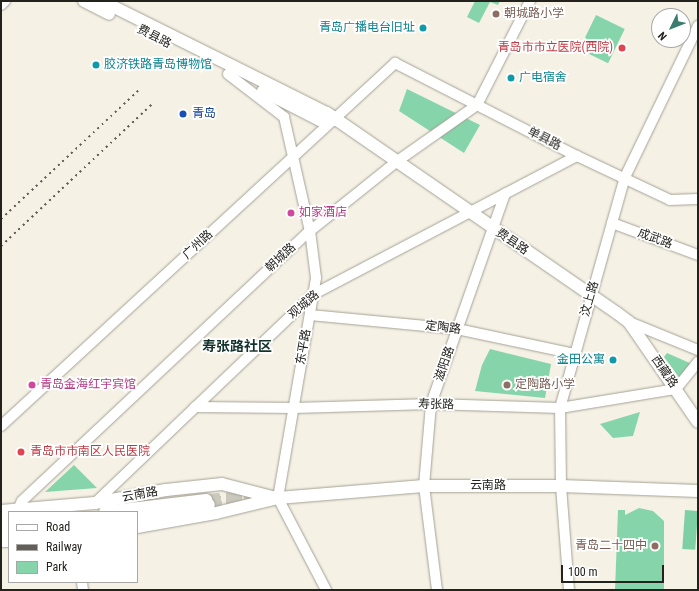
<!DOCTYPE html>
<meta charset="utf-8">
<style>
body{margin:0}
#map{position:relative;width:699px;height:591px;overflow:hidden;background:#f5f1e5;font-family:"Roboto Condensed","Noto Sans SC",sans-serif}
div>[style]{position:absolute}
.green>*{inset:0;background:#86d5aa;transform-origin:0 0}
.forest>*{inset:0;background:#7ecfa4;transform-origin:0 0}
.major-tunnel>*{height:12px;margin-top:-6px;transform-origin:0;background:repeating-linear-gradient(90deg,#cbc8bd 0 12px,transparent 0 18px)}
.highway-tunnel>*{height:14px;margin-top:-7px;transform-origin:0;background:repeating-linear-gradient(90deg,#cbc8bd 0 14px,transparent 0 21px)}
.roads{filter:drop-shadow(0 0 1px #a5a195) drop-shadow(0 0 1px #a5a195)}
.minor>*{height:10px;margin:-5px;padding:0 5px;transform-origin:5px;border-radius:5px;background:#fff}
.major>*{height:12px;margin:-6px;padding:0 6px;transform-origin:6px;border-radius:6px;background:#fff}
.highway>*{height:14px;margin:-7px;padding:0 7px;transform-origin:7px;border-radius:7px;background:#fff}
.rail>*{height:2px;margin-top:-1px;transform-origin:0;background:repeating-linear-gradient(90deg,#615f58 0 2px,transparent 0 6px)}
.dots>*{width:11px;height:11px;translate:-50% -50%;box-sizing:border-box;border:2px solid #fff;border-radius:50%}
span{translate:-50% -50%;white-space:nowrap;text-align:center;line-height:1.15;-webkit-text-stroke:3.5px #fff;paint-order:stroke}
.education-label{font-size:12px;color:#785e54}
.left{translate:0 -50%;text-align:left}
.right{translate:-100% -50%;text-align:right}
.culture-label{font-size:12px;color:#0d838f}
.street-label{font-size:12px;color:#23221d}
.health-label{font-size:12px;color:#be3a42}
.transit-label{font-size:12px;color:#164399}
.hotel-label{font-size:12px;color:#b23c85}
.quarter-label{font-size:14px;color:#12322b;font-weight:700}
.frame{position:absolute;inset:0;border:2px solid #23221d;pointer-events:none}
.legend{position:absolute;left:8px;top:511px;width:130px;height:72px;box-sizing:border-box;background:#fff;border:1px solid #a7a7a5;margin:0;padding:5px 7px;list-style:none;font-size:12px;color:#23221d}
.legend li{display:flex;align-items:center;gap:8px;height:20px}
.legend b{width:20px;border:1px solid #a7a7a5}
.north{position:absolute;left:651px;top:8px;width:40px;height:40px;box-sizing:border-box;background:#fff;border:1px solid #a7a7a5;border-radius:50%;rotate:227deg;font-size:11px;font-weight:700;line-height:16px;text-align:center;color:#23221d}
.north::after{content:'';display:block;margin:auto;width:14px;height:18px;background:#3a7d6f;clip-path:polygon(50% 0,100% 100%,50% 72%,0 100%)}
.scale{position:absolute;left:561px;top:565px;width:103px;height:18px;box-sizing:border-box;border:2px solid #23221d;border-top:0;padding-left:5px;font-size:12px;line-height:14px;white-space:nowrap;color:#23221d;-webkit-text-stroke:3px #fff;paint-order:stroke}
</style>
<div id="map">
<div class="green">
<div style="clip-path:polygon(475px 1px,500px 1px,498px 5px,490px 2px,479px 23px,467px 17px)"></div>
<div style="left:596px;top:15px;width:32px;height:38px;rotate:26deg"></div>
<div style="clip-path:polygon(407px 89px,480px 125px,464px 153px,399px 111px)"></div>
<div style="clip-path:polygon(490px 349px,551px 364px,545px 398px,475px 391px,482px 365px)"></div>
<div style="clip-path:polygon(667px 353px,692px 364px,681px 380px,664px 357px)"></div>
<div style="clip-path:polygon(640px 412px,633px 436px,613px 438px,600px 424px)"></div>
<div style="clip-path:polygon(74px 465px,97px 488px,45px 492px)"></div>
<div style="clip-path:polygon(639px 508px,653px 511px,664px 521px,664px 590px,615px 590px,618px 510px,625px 510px,625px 515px)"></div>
</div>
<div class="forest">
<div style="left:685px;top:510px;width:13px;height:39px;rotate:4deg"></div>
</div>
<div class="major-tunnel">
<div style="left:208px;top:500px;width:47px;rotate:-4.9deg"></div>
</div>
<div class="highway-tunnel">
<div style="left:208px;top:505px;width:60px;rotate:-10.6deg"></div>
</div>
<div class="roads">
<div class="minor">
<div style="left:1px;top:5px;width:6px;rotate:-45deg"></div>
<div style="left:228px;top:74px;width:71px;rotate:37.5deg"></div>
<div style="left:284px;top:117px;width:117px;rotate:77.2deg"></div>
<div style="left:310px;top:231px;width:47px;rotate:82.7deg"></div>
<div style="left:316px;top:278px;width:223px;rotate:99.8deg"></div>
<div style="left:278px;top:498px;width:104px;rotate:62.4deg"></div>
<div style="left:612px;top:223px;width:92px;rotate:20.4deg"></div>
<div style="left:310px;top:315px;width:148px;rotate:5.4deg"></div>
<div style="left:457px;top:329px;width:121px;rotate:12deg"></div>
<div style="left:629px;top:322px;width:74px;rotate:22.1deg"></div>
<div style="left:195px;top:407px;width:99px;rotate:0.6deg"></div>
<div style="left:294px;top:408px;width:137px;rotate:-1.7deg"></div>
<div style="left:431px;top:404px;width:129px;rotate:1.8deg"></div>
<div style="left:560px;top:408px;width:118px;rotate:-9.3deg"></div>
<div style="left:676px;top:389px;width:35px;rotate:-51deg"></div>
<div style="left:1px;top:426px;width:536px;rotate:-42.65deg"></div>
<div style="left:395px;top:63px;width:204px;rotate:27.1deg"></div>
<div style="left:577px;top:156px;width:103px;rotate:25.3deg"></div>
<div style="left:670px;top:200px;width:28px;rotate:-2deg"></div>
<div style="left:95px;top:503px;width:303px;rotate:-43.7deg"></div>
<div style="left:314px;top:294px;width:297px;rotate:-27.7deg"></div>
<div style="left:17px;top:511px;width:11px;rotate:-63deg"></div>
<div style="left:22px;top:501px;width:395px;rotate:-43.2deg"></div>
<div style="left:310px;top:231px;width:110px;rotate:-38.7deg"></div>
<div style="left:396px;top:162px;width:99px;rotate:-35.1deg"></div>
<div style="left:477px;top:105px;width:117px;rotate:-63deg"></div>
<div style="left:82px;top:582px;width:8px;rotate:83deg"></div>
<div style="left:437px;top:590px;width:105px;rotate:-97.1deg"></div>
<div style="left:424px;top:486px;width:82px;rotate:-85.1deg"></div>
<div style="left:431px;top:404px;width:223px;rotate:-70.6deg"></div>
<div style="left:569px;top:590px;width:104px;rotate:-94.4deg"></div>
<div style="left:561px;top:486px;width:78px;rotate:-90.7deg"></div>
<div style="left:560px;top:408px;width:240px;rotate:-74.3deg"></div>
<div style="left:625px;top:177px;width:168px;rotate:-64.2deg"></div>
</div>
<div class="major">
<div style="left:84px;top:1px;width:28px;rotate:27deg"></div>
<div style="left:102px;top:1px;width:251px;rotate:26.5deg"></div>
<div style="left:327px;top:113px;width:352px;rotate:34.6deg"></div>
<div style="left:617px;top:313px;width:15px;rotate:37deg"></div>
<div style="left:629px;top:322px;width:121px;rotate:55.4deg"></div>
<div style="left:263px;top:91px;width:64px;rotate:27deg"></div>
<div style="left:320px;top:120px;width:14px"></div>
<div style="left:1px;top:511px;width:94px;rotate:-4.9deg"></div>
<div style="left:95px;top:503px;width:72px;rotate:-10.4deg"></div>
<div style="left:166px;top:490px;width:56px;rotate:-6.1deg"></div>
<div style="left:222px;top:484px;width:56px;rotate:14.5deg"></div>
<div style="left:105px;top:512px;width:102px;rotate:-6.8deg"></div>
<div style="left:1px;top:521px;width:8px"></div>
<div style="left:137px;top:527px;width:80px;rotate:-10deg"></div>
<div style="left:216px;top:513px;width:64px;rotate:-13.6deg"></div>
<div style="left:278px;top:498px;width:146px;rotate:-4.7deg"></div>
<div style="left:424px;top:486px;width:137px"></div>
<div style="left:561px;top:486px;width:137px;rotate:2.1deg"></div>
<div style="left:1px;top:541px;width:8px"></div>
</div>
<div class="highway">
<div style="left:137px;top:518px;width:72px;rotate:-10.4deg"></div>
<div style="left:1px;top:531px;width:8px"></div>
</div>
</div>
<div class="rail">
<div style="left:1px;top:219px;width:189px;rotate:-43.1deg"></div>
<div style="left:1px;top:246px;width:207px;rotate:-43.2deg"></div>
</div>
<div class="dots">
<div style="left:496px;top:14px;background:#8d6e63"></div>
<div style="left:423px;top:28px;background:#0f9aa8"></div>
<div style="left:622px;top:48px;background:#e0444e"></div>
<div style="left:96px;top:65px;background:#0f9aa8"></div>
<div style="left:511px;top:78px;background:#0f9aa8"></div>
<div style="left:183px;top:114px;background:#1a4fb4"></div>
<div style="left:291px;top:213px;background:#d1479c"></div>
<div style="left:613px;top:360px;background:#0f9aa8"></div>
<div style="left:32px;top:385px;background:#d1479c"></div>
<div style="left:507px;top:385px;background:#8d6e63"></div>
<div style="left:21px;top:452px;background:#e0444e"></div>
<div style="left:655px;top:546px;background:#8d6e63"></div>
</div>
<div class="education-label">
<span class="left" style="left:504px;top:14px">朝城路小学</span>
<span class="left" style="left:515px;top:385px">定陶路小学</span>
<span class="right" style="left:647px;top:546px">青岛二十四中</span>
</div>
<div class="culture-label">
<span class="right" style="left:415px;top:28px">青岛广播电台旧址</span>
<span class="left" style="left:104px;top:65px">胶济铁路青岛博物馆</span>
<span class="left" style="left:519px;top:78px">广电宿舍</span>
<span class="right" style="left:605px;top:360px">金田公寓</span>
</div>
<div class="street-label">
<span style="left:154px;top:37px;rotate:27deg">费县路</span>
<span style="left:544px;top:139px;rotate:27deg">单县路</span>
<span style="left:655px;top:239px;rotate:20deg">成武路</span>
<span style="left:512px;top:242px;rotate:34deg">费县路</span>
<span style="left:198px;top:245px;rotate:-43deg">广州路</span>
<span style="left:281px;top:258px;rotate:-43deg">朝城路</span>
<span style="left:590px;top:299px;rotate:-74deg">汶上路</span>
<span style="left:304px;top:305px;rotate:-40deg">观城路</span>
<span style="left:443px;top:328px;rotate:7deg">定陶路</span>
<span style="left:304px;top:347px;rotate:-80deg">东平路</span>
<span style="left:445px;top:364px;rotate:-71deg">滋阳路</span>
<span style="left:664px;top:372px;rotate:55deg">西藏路</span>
<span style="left:436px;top:405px;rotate:1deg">寿张路</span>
<span style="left:488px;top:486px">云南路</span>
<span style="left:140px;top:495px;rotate:-10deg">云南路</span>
</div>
<div class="health-label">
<span class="right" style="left:613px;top:48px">青岛市市立医院(西院)</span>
<span class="left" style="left:30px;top:452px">青岛市市南区人民医院</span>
</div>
<div class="transit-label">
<span class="left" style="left:192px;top:114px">青岛</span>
</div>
<div class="hotel-label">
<span class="left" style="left:299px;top:213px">如家酒店</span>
<span class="left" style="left:40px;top:385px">青岛金海红宇宾馆</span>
</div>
<div class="quarter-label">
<span style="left:237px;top:346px">寿张路社区</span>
</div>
<div class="frame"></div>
<ul class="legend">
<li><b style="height:5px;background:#fff"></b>Road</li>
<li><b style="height:5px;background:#615f58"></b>Railway</li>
<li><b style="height:11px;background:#86d5aa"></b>Park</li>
</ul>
<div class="north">N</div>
<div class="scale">100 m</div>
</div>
